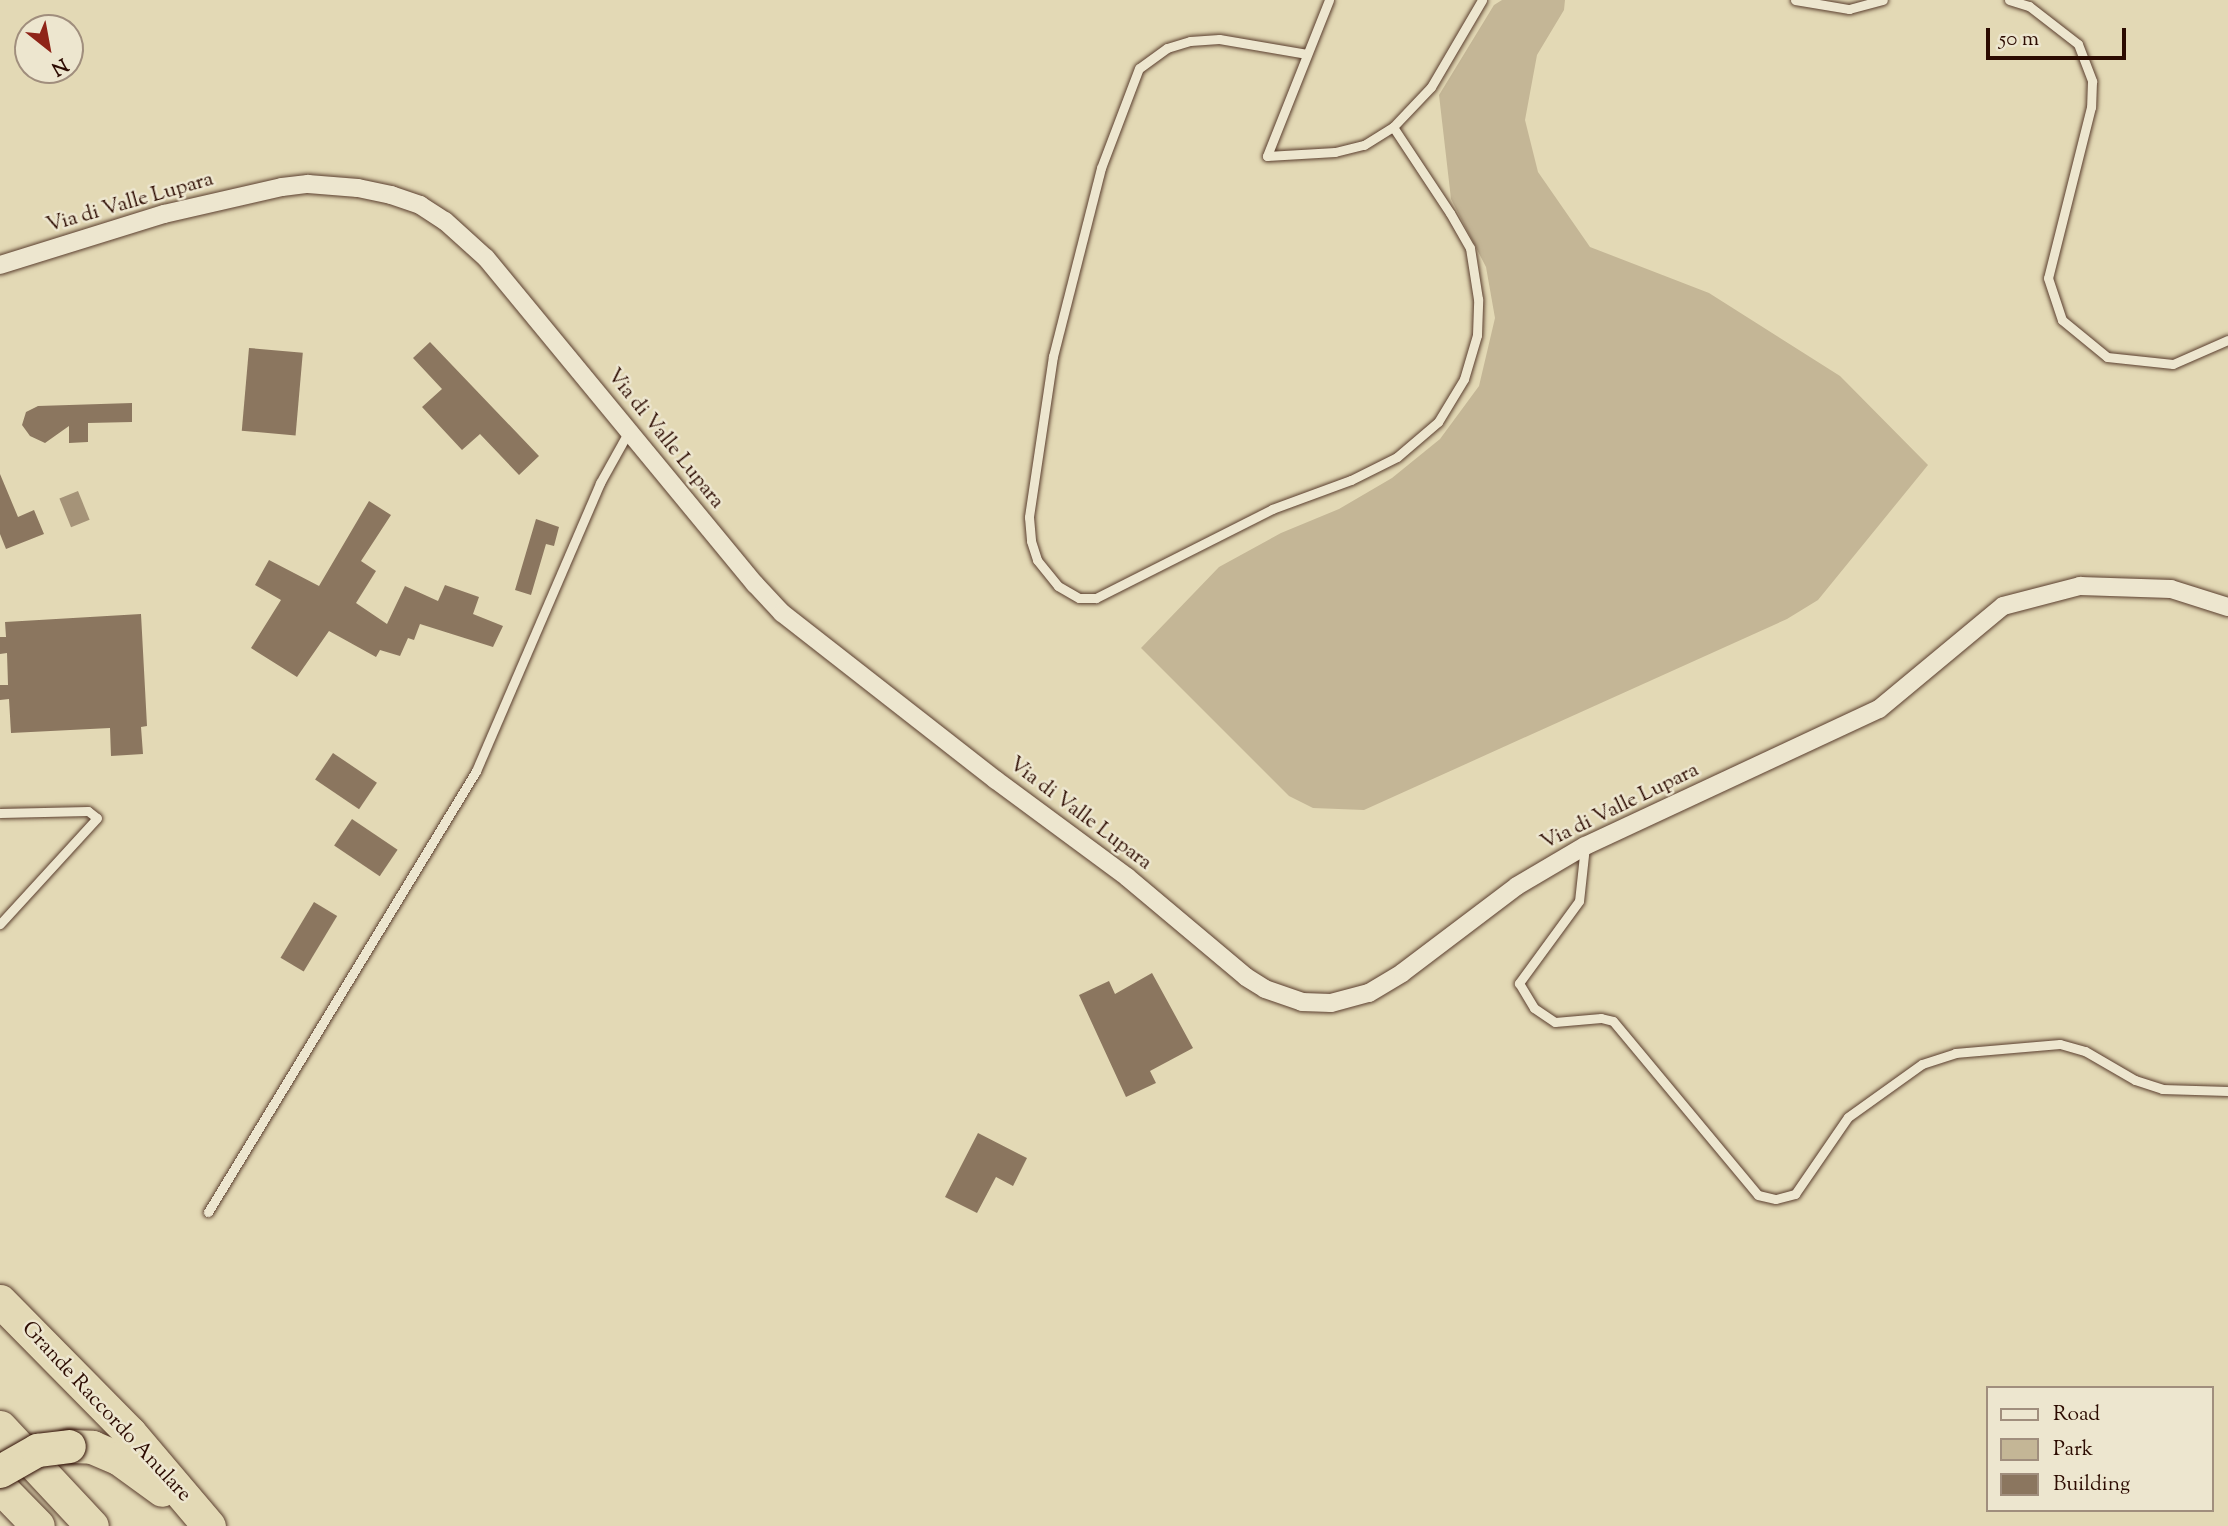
<!DOCTYPE html>
<style>
body{margin:0}
#map{position:relative;width:2228px;height:1526px;overflow:hidden;background:#e3d9b5;font-family:"Sorts Mill Goudy",serif}
div>[style]{position:absolute}
.green>*{inset:0;background:#c4b696}
.water>*{inset:0;background:#a59378;transform-origin:0 0}
.building>*{inset:0;background:#8b765f;transform-origin:0 0}
.roads{filter:drop-shadow(0 0 2px #5a3e2e) drop-shadow(0 0 2px #5a3e2e)}
.lane>*{height:9px;margin:-4.5px;padding:0 4.5px;transform-origin:4.5px;border-radius:4.5px;background:#ede6cf}
.street>*{height:18px;margin:-9px;padding:0 9px;transform-origin:9px;border-radius:9px;background:#ede6cf}
.highway>*{height:33px;margin:-16.5px;padding:0 16.5px;transform-origin:16.5px;border-radius:16.5px;background:#e3d9b5}
.bridges{filter:drop-shadow(0 0 2px #2c0b01) drop-shadow(0 0 2px #2c0b01)}
.highway-bridge>*{height:33px;margin:-16.5px;padding:0 16.5px;transform-origin:16.5px;border-radius:16.5px;background:#e3d9b5}
span{translate:-50% -50%;white-space:nowrap;text-align:center;line-height:1.15;-webkit-text-stroke:5px #ede6cf;paint-order:stroke}
.street-label{font-size:21px;color:#2c0b01}
.legend{position:absolute;left:1986px;top:1386px;width:228px;height:126px;box-sizing:border-box;background:#ede6cf;border:2px solid #a08e7d;margin:0;padding:9px 12px;list-style:none;font-size:21px;color:#2c0b01}
.legend li{display:flex;align-items:center;gap:14px;height:35px}
.legend b{width:35px;border:2px solid #a08e7d}
.north{position:absolute;left:14px;top:14px;width:70px;height:70px;box-sizing:border-box;background:#ede6cf;border:2px solid #a08e7d;border-radius:50%;rotate:149deg;font-size:19px;font-weight:700;line-height:28px;text-align:center;color:#2c0b01}
.north::after{content:'';display:block;margin:auto;width:24px;height:32px;background:#8f2418;clip-path:polygon(50% 0,100% 100%,50% 72%,0 100%)}
.scale{position:absolute;left:1986px;top:28px;width:140px;height:32px;box-sizing:border-box;border:4px solid #2c0b01;border-top:0;padding-left:9px;font-size:21px;line-height:24px;white-space:nowrap;color:#2c0b01;-webkit-text-stroke:5px #ede6cf;paint-order:stroke}
</style>
<div id="map">
<div class="green">
<div style="clip-path:polygon(1502px 0,1565px 0,1564px 10px,1537px 55px,1525px 120px,1538px 172px,1590px 247px,1709px 293px,1840px 376px,1928px 465px,1818px 600px,1787px 619px,1364px 810px,1313px 808px,1289px 796px,1141px 648px,1219px 567px,1281px 533px,1339px 509px,1392px 478px,1440px 439px,1479px 386px,1495px 318px,1486px 267px,1451px 199px,1439px 95px,1494px 5px)"></div>
</div>
<div class="water">
<div style="left:78px;top:491px;width:31px;height:20px;rotate:68deg"></div>
</div>
<div class="building">
<div style="clip-path:polygon(430px 342px,539px 456px,519px 475px,480px 434px,462px 450px,422px 407px,442px 389px,413px 358px)"></div>
<div style="left:249px;top:348px;width:54px;height:83px;rotate:5deg"></div>
<div style="clip-path:polygon(132px 403px,132px 422px,88px 423px,88px 442px,69px 443px,69px 426px,45px 443px,30px 436px,22px 425px,26px 412px,38px 406px)"></div>
<div style="clip-path:polygon(0 474px,18px 517px,34px 510px,44px 534px,6px 549px,0 534px)"></div>
<div style="clip-path:polygon(369px 501px,391px 515px,361px 561px,376px 571px,356px 603px,387px 624px,405px 586px,438px 601px,445px 585px,479px 597px,473px 614px,503px 626px,493px 647px,420px 624px,414px 640px,408px 638px,400px 656px,380px 650px,376px 657px,329px 631px,297px 677px,251px 648px,281px 600px,255px 585px,269px 560px,319px 586px)"></div>
<div style="clip-path:polygon(536px 519px,559px 527px,554px 546px,546px 544px,531px 595px,515px 590px)"></div>
<div style="clip-path:polygon(141px 614px,147px 726px,141px 727px,143px 754px,111px 756px,110px 728px,11px 733px,9px 699px,0 700px,0 685px,8px 685px,7px 653px,0 654px,0 637px,6px 637px,5px 622px)"></div>
<div style="left:333px;top:753px;width:53px;height:32px;rotate:34deg"></div>
<div style="left:352px;top:819px;width:55px;height:32px;rotate:34deg"></div>
<div style="left:314px;top:902px;width:27px;height:65px;rotate:31deg"></div>
<div style="clip-path:polygon(1152px 973px,1193px 1048px,1150px 1071px,1156px 1083px,1126px 1097px,1079px 995px,1109px 981px,1115px 994px)"></div>
<div style="clip-path:polygon(978px 1133px,1027px 1158px,1013px 1186px,996px 1177px,977px 1213px,945px 1197px)"></div>
</div>
<div class="roads">
<div class="lane">
<div style="left:1329px;top:0;width:168px;rotate:111.7deg"></div>
<div style="left:1267px;top:156px;width:68px;rotate:-3.4deg"></div>
<div style="left:1335px;top:152px;width:30px;rotate:-14deg"></div>
<div style="left:1364px;top:145px;width:34px;rotate:-32deg"></div>
<div style="left:1393px;top:127px;width:55px;rotate:-46.5deg"></div>
<div style="left:1431px;top:87px;width:101px;rotate:-59.6deg"></div>
<div style="left:1795px;top:0;width:55px;rotate:9.5deg"></div>
<div style="left:1849px;top:9px;width:35px;rotate:-15deg"></div>
<div style="left:2009px;top:0;width:21px;rotate:17deg"></div>
<div style="left:2029px;top:6px;width:62px;rotate:37.8deg"></div>
<div style="left:2078px;top:44px;width:40px;rotate:69deg"></div>
<div style="left:2092px;top:81px;width:26px;rotate:92deg"></div>
<div style="left:2091px;top:107px;width:176px;rotate:104.1deg"></div>
<div style="left:2048px;top:278px;width:44px;rotate:71.6deg"></div>
<div style="left:2062px;top:320px;width:58px;rotate:39.4deg"></div>
<div style="left:2107px;top:357px;width:66px;rotate:6.1deg"></div>
<div style="left:2173px;top:364px;width:60px;rotate:-23.6deg"></div>
<div style="left:1307px;top:54px;width:89px;rotate:-170.3deg"></div>
<div style="left:1219px;top:39px;width:29px;rotate:176deg"></div>
<div style="left:1190px;top:41px;width:24px;rotate:163deg"></div>
<div style="left:1167px;top:48px;width:34px;rotate:144deg"></div>
<div style="left:1139px;top:68px;width:107px;rotate:110.8deg"></div>
<div style="left:1101px;top:168px;width:194px;rotate:104.3deg"></div>
<div style="left:1053px;top:356px;width:163px;rotate:98.5deg"></div>
<div style="left:1029px;top:517px;width:24px;rotate:85deg"></div>
<div style="left:1031px;top:541px;width:20px;rotate:72deg"></div>
<div style="left:1037px;top:560px;width:33px;rotate:51deg"></div>
<div style="left:1058px;top:586px;width:24px;rotate:30deg"></div>
<div style="left:1079px;top:598px;width:17px"></div>
<div style="left:1096px;top:598px;width:197px;rotate:-26.8deg"></div>
<div style="left:1272px;top:509px;width:84px;rotate:-20.2deg"></div>
<div style="left:1351px;top:480px;width:51px;rotate:-26.6deg"></div>
<div style="left:1397px;top:457px;width:54px;rotate:-40.5deg"></div>
<div style="left:1438px;top:422px;width:50px;rotate:-58.8deg"></div>
<div style="left:1464px;top:379px;width:46px;rotate:-73.5deg"></div>
<div style="left:1477px;top:335px;width:36px;rotate:-88deg"></div>
<div style="left:1478px;top:299px;width:52px;rotate:-98.9deg"></div>
<div style="left:1470px;top:248px;width:40px;rotate:-119.7deg"></div>
<div style="left:1450px;top:213px;width:103px;rotate:-123.5deg"></div>
<div style="left:0;top:813px;width:88px;rotate:-1.3deg"></div>
<div style="left:88px;top:811px;width:11px;rotate:38deg"></div>
<div style="left:97px;top:818px;width:144px;rotate:132.5deg"></div>
<div style="left:1585px;top:846px;width:55px;rotate:96.2deg"></div>
<div style="left:1579px;top:901px;width:102px;rotate:126.2deg"></div>
<div style="left:1519px;top:983px;width:29px;rotate:59deg"></div>
<div style="left:1534px;top:1008px;width:25px;rotate:34deg"></div>
<div style="left:1555px;top:1022px;width:46px;rotate:-5deg"></div>
<div style="left:1601px;top:1018px;width:12px;rotate:14deg"></div>
<div style="left:1613px;top:1021px;width:226px;rotate:50.2deg"></div>
<div style="left:1758px;top:1195px;width:18px;rotate:13deg"></div>
<div style="left:1776px;top:1199px;width:20px;rotate:-15deg"></div>
<div style="left:1795px;top:1194px;width:93px;rotate:-55.5deg"></div>
<div style="left:1848px;top:1117px;width:91px;rotate:-35.6deg"></div>
<div style="left:1922px;top:1064px;width:35px;rotate:-18deg"></div>
<div style="left:1955px;top:1053px;width:105px;rotate:-4.9deg"></div>
<div style="left:2060px;top:1044px;width:26px;rotate:16deg"></div>
<div style="left:2085px;top:1051px;width:58px;rotate:30.1deg"></div>
<div style="left:2135px;top:1080px;width:28px;rotate:18deg"></div>
<div style="left:2162px;top:1089px;width:66px;rotate:1.7deg"></div>
<div style="left:208px;top:1212px;width:516px;rotate:-58.71deg"></div>
<div style="left:476px;top:771px;width:314px;rotate:-66.7deg"></div>
<div style="left:600px;top:483px;width:60px;rotate:-60.9deg"></div>
</div>
<div class="street">
<div style="left:0;top:265px;width:172px;rotate:-17.3deg"></div>
<div style="left:164px;top:214px;width:121px;rotate:-12.9deg"></div>
<div style="left:282px;top:187px;width:26px;rotate:-7deg"></div>
<div style="left:308px;top:184px;width:50px;rotate:4.6deg"></div>
<div style="left:358px;top:188px;width:34px;rotate:12deg"></div>
<div style="left:391px;top:195px;width:31px;rotate:19deg"></div>
<div style="left:420px;top:205px;width:30px;rotate:33deg"></div>
<div style="left:445px;top:221px;width:55px;rotate:42.1deg"></div>
<div style="left:486px;top:258px;width:423px;rotate:50.5deg"></div>
<div style="left:755px;top:584px;width:40px;rotate:47deg"></div>
<div style="left:782px;top:613px;width:271px;rotate:38deg"></div>
<div style="left:996px;top:780px;width:163px;rotate:36.5deg"></div>
<div style="left:1127px;top:877px;width:155px;rotate:40deg"></div>
<div style="left:1246px;top:977px;width:22px;rotate:32deg"></div>
<div style="left:1265px;top:989px;width:39px;rotate:19deg"></div>
<div style="left:1302px;top:1002px;width:29px;rotate:2deg"></div>
<div style="left:1331px;top:1003px;width:39px;rotate:-15deg"></div>
<div style="left:1369px;top:993px;width:39px;rotate:-31deg"></div>
<div style="left:1402px;top:973px;width:144px;rotate:-37.1deg"></div>
<div style="left:1517px;top:886px;width:79px;rotate:-30.5deg"></div>
<div style="left:1585px;top:846px;width:324px;rotate:-25deg"></div>
<div style="left:1879px;top:709px;width:161px;rotate:-39.7deg"></div>
<div style="left:2003px;top:606px;width:80px;rotate:-14.6deg"></div>
<div style="left:2080px;top:586px;width:91px;rotate:1.9deg"></div>
<div style="left:2171px;top:589px;width:60px;rotate:17.5deg"></div>
</div>
<div class="highway">
<div style="left:0;top:1301px;width:185px;rotate:45.4deg"></div>
<div style="left:130px;top:1433px;width:122px;rotate:49.7deg"></div>
<div style="left:0;top:1427px;width:25px;rotate:47deg"></div>
<div style="left:69px;top:1446px;width:23px;rotate:2deg"></div>
<div style="left:92px;top:1447px;width:28px;rotate:23deg"></div>
<div style="left:118px;top:1458px;width:54px;rotate:36deg"></div>
<div style="left:33px;top:1463px;width:86px;rotate:46.9deg"></div>
<div style="left:0;top:1487px;width:54px;rotate:45.7deg"></div>
</div>
</div>
<div class="bridges">
<div class="highway-bridge">
<div style="left:0;top:1471px;width:43px;rotate:-29.6deg"></div>
<div style="left:37px;top:1450px;width:32px;rotate:-7deg"></div>
</div>
</div>
<div class="street-label">
<span style="left:130px;top:203px;rotate:-16deg">Via di Valle Lupara</span>
<span style="left:665px;top:439px;rotate:51deg">Via di Valle Lupara</span>
<span style="left:1620px;top:807px;rotate:-26deg">Via di Valle Lupara</span>
<span style="left:1080px;top:814px;rotate:37deg">Via di Valle Lupara</span>
<span style="left:106px;top:1412px;rotate:47deg">Grande Raccordo Anulare</span>
</div>
<ul class="legend">
<li><b style="height:9px;background:#ede6cf"></b>Road</li>
<li><b style="height:19px;background:#c4b696"></b>Park</li>
<li><b style="height:19px;background:#8b765f"></b>Building</li>
</ul>
<div class="north">N</div>
<div class="scale">50 m</div>
</div>
